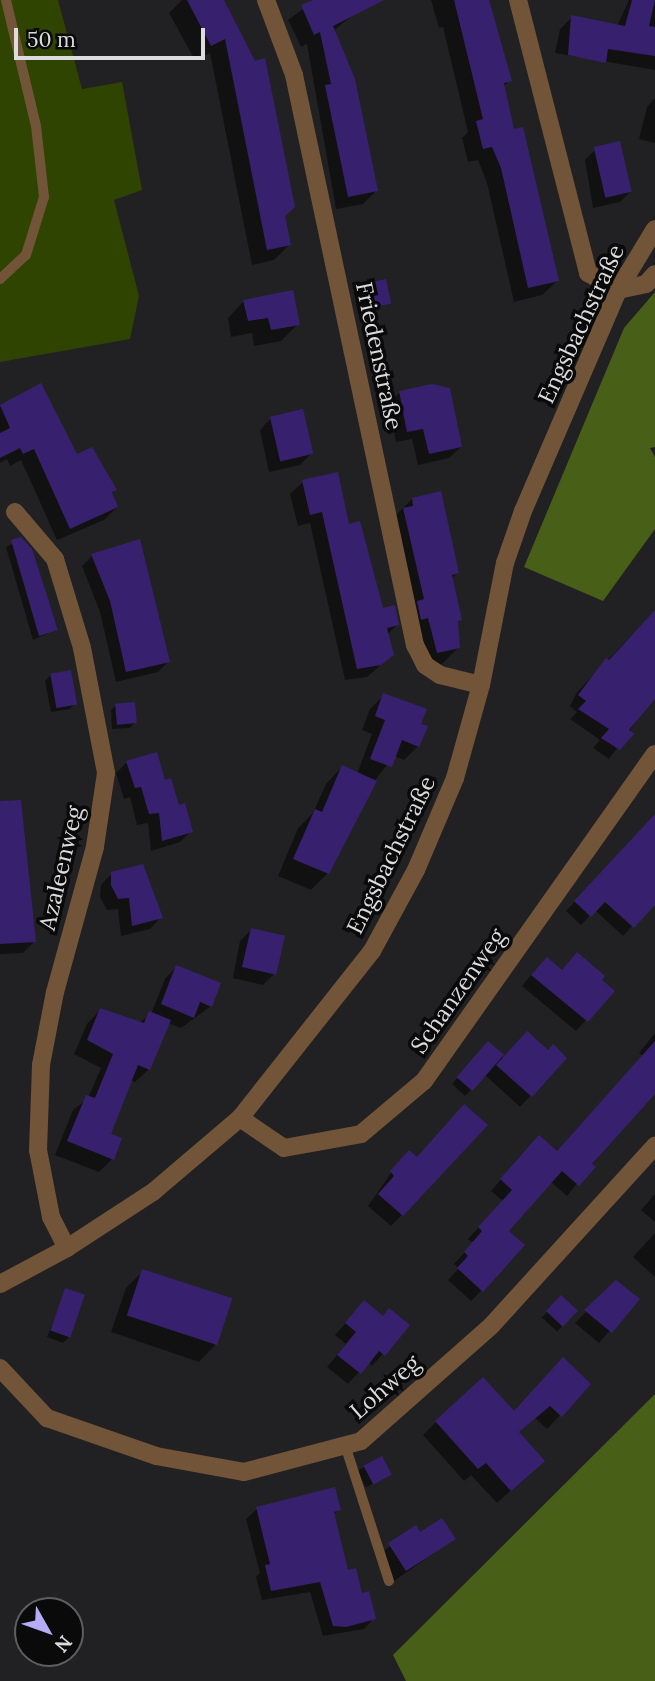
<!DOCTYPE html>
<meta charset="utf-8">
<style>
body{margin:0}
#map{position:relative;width:655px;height:1681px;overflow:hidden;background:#212123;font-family:Lora,serif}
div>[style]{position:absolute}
.green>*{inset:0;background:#2f4400}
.forest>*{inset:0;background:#475f17}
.shadow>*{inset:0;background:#0007;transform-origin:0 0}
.building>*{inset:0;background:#37216f;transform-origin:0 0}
.service>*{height:10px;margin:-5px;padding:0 5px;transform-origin:5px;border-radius:5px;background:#725439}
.minor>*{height:18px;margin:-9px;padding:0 9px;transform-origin:9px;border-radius:9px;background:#725439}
span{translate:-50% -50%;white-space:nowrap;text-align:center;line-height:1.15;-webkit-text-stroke:7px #0a0a0b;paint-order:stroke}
.street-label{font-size:23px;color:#dcdcde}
.north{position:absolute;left:14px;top:1597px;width:70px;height:70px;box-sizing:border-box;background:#0a0a0b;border:2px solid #5e5e5f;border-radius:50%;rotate:130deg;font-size:19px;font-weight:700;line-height:28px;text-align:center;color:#dcdcde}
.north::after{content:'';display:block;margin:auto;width:24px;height:32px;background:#b5acf8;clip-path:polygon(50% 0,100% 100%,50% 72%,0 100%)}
.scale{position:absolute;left:14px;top:28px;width:191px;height:32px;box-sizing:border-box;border:4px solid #dcdcde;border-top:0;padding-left:9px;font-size:21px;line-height:24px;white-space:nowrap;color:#dcdcde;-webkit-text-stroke:5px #0a0a0b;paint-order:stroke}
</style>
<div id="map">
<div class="green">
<div style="clip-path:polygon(0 0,58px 0,82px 89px,122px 82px,142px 190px,114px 200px,139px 296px,130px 339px,0 362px)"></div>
</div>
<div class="forest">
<div style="clip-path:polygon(655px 292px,655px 447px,650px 448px,655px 457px,655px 529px,603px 601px,524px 567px,624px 328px)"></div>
<div style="clip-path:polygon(655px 1394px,655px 1681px,406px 1681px,393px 1655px)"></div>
</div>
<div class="shadow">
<div style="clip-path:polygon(182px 0,216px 0,283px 217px,289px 245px,274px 260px,252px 265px,210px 53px,195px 60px,169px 13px)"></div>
<div style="clip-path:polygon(315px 0,351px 0,357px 12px,333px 31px,377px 190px,363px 204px,336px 209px,307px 44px,301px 47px,288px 20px)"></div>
<div style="clip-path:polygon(431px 0,487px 0,510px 80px,503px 87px,513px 132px,557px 281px,542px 295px,514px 302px,487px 183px,478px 160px,468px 162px,462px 138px,468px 132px,443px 27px,439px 28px)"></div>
<div style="clip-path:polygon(629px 0,655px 0,655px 70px,555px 53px,560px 29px,572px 17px,617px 26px)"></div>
<div style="clip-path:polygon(655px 98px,655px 143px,639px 139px,647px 107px)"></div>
<div style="clip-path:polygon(595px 150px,630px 192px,620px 202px,593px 208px,585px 160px)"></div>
<div style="clip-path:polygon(362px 286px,389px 303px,360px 313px,356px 291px)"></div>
<div style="clip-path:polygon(244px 301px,298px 324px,281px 341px,254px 346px,252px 333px,231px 337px,228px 318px)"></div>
<div style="clip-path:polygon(41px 386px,77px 456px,102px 475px,107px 473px,117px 507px,104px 520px,57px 540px,21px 460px,10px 466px,7px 459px,0 463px,0 407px)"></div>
<div style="clip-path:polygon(400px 392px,461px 447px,449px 458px,418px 465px,412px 439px,396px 442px,388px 404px)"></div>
<div style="clip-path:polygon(271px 418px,311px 454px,300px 465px,269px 472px,260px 430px)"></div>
<div style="clip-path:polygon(303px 482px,348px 526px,382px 610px,397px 625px,387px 635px,392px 655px,367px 677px,345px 680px,310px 523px,298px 526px,290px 494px)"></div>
<div style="clip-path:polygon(412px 499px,457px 573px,451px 579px,460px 620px,456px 624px,458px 648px,442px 664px,421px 668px,396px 515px)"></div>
<div style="clip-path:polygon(21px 539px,30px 550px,58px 629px,33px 640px,6px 547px)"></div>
<div style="clip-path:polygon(92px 556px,168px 662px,158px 672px,116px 682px,100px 612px,82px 566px)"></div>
<div style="clip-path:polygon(655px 611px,655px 696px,609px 759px,593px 748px,600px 740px,570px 719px,577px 712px,570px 706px,577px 692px)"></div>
<div style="clip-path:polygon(51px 675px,75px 703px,70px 709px,51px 712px,45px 681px)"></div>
<div style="clip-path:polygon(384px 695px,419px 725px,418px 746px,404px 760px,394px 756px,376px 779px,328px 873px,311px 890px,278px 876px,298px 828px,313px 813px,326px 784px,342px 767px,357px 774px,372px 734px,362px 730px,370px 709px)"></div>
<div style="clip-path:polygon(116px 705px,135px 722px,130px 728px,112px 729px,111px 710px)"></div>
<div style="clip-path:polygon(127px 762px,164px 782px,191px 831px,180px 842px,151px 851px,148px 823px,137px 825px,130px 797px,124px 799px,116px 773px)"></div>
<div style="clip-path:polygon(0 802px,34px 942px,23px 953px,0 954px)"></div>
<div style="clip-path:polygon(655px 815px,655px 902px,623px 936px,595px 910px,581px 925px,566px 911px)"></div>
<div style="clip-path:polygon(112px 873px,161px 917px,150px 929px,121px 936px,118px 909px,107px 910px,100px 897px,101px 885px)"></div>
<div style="clip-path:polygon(251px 930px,274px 974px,263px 985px,233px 978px,240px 941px)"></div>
<div style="clip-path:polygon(176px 967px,211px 1006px,181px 1028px,168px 1023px,149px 1069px,135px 1082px,130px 1080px,108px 1135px,112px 1159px,99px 1172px,55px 1155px,73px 1110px,88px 1098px,101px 1068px,74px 1054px,87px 1024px,100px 1010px,139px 1023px,151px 1014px,165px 979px)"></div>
<div style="clip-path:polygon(536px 969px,561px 972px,612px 991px,576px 1031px,522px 986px)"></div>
<div style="clip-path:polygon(655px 1033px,655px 1085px,567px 1196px,551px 1182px,507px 1231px,482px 1290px,471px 1301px,448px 1280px,459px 1268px,454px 1264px,473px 1243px,468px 1239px,503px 1201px,491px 1191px,528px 1148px,556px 1152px,643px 1056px,639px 1053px)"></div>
<div style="clip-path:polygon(488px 1043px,504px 1058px,548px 1052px,565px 1058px,520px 1107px,485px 1075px,465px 1096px,452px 1084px)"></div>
<div style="clip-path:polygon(398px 1163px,402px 1215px,391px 1226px,368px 1206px)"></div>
<div style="clip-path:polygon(655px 1194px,655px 1222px,641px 1210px)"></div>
<div style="clip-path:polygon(655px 1233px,655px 1277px,633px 1257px)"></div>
<div style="clip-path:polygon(143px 1271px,215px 1345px,199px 1362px,111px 1332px,126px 1288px)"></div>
<div style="clip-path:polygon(616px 1282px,637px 1299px,599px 1343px,575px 1323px)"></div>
<div style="clip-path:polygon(66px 1290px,69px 1337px,63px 1343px,47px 1337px)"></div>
<div style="left:561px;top:1297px;width:21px;height:28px;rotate:43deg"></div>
<div style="clip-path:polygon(364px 1303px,382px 1317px,408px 1326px,372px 1366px,368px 1362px,348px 1384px,327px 1367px,346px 1344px,335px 1335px)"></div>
<div style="clip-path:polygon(589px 1384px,547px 1429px,535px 1418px,518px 1433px,529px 1474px,497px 1503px,471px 1475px,464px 1481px,423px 1435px,436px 1422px,513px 1413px)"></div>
<div style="left:381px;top:1458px;width:19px;height:27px;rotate:62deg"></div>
<div style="clip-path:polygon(257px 1509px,339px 1509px,333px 1515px,347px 1572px,374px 1618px,364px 1629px,323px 1636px,310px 1592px,262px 1600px,256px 1577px,260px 1573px,246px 1519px)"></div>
<div style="clip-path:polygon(416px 1527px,420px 1534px,454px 1539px,394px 1581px,377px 1556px)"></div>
</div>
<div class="building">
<div style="clip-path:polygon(187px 0,224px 0,255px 61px,265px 58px,295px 207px,285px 216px,291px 245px,267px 250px,225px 39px,211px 46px)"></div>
<div style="clip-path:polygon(313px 0,384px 0,333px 26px,355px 79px,378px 191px,348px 197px,325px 85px,331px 84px,320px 32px,314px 35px,301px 5px)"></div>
<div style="clip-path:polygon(454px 0,489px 0,512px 81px,504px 83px,514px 129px,523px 127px,559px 281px,528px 288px,501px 168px,492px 147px,483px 149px,476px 121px,483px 119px)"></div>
<div style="clip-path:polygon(632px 0,655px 0,649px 26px,655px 27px,655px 56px,608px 49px,606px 63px,568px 55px,571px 15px,625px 26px)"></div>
<div style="left:620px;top:141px;width:52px;height:27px;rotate:77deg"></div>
<div style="left:386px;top:279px;width:25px;height:25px;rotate:78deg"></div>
<div style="clip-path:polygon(293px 290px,300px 325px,271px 330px,268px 318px,248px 321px,243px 300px)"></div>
<div style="clip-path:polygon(41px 383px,77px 454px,92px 447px,117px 490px,112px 492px,118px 507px,70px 529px,34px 449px,23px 454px,20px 448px,0 458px,0 433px,10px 428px,0 405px)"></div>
<div style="clip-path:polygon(432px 384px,450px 388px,462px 447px,429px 454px,423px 429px,407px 432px,399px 391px)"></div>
<div style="left:303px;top:409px;width:46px;height:34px;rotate:77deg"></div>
<div style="clip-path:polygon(338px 472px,349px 524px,360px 521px,383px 608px,395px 605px,399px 625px,387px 628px,394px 655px,381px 665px,357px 669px,322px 512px,310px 515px,302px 480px)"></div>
<div style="clip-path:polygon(441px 491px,459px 573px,452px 575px,462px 620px,458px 621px,460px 648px,437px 653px,428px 618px,421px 620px,417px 601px,424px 599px,403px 508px,413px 506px,412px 498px)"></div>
<div style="clip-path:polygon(21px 537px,32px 549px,58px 630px,39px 636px,11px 540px)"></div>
<div style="clip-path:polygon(140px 539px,170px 662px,126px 672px,110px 601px,91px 554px)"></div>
<div style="clip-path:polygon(655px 610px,655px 699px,629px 730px,634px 734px,620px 750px,601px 738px,609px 729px,578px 709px,586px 701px,578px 695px,606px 658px,609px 660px)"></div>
<div style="left:71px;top:670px;width:35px;height:21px;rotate:80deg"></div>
<div style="clip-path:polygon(383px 693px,427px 709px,421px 724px,428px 726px,419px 747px,402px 740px,392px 767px,370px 759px,385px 720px,375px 716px)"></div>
<div style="left:135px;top:702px;width:21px;height:20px;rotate:85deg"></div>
<div style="clip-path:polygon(157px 752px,165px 780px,171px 778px,179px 805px,185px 803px,193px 832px,162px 841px,159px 813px,149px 814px,141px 787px,135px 788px,126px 761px)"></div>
<div style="clip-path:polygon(342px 765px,377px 781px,329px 874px,293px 859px,315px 809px,322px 812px)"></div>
<div style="clip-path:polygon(21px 800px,36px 942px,0 944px,0 801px)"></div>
<div style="clip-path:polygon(655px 814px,655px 905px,634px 928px,605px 902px,591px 917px,574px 901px)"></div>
<div style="clip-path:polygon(143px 864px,163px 918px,132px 926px,129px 898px,118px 899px,111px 885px,111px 872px)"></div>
<div style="left:251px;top:928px;width:35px;height:40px;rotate:13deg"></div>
<div style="clip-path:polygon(577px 952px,605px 976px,602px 980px,615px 991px,588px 1022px,531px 975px,547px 957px,562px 970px)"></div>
<div style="clip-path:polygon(176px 965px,221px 983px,212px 1007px,200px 1002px,194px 1018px,161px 1004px)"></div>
<div style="clip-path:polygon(100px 1008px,144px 1023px,149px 1011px,171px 1020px,150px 1070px,138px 1065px,111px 1134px,122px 1138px,114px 1160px,67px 1141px,86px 1095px,95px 1098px,113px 1054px,87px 1040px)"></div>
<div style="clip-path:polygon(527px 1031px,548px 1050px,553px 1044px,567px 1058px,532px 1097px,496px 1065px)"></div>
<div style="left:488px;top:1041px;width:21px;height:48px;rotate:41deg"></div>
<div style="clip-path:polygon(655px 1041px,655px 1094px,592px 1164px,596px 1167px,579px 1186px,562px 1171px,509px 1231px,525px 1245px,483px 1292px,457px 1268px,468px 1256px,464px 1252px,482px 1231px,478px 1227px,512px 1190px,500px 1179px,539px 1135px,557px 1151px)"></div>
<div style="clip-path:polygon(464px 1104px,488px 1125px,403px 1216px,378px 1194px,394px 1176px,390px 1171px,409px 1150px,417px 1157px)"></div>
<div style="left:142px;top:1269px;width:95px;height:49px;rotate:18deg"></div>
<div style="clip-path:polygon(616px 1280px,640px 1299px,612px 1333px,584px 1310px)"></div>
<div style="left:65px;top:1288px;width:21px;height:45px;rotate:19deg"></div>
<div style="left:561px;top:1295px;width:23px;height:22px;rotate:43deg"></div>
<div style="clip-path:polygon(364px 1300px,383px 1316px,389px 1308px,410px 1325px,385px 1356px,379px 1351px,361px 1374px,337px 1355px,356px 1332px,345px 1323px)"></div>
<div style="clip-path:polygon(563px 1357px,591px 1384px,562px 1417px,550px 1406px,519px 1432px,545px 1461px,511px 1491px,486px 1463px,478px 1469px,435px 1421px,483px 1377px,514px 1411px)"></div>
<div style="left:382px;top:1456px;width:21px;height:21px;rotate:62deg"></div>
<div style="clip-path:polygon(335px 1487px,341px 1510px,334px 1512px,348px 1570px,356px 1568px,362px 1593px,369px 1591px,376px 1619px,346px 1627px,333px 1626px,320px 1582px,271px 1591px,265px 1565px,270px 1564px,256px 1507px)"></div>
<div style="clip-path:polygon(442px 1518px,456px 1539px,406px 1571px,388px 1543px,416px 1525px,420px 1532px)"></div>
</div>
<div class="service">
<div style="left:0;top:279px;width:35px;rotate:-43deg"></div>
<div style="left:26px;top:255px;width:61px;rotate:-72.8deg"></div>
<div style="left:44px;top:197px;width:71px;rotate:-96.4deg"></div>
<div style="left:36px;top:126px;width:130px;rotate:-103.4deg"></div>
<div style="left:345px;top:1445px;width:143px;rotate:72.1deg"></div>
</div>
<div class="minor">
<div style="left:266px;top:0;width:80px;rotate:69.5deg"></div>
<div style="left:294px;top:75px;width:583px;rotate:78.02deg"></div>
<div style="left:415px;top:645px;width:22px;rotate:63deg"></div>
<div style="left:425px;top:665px;width:18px;rotate:34deg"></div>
<div style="left:440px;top:675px;width:42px;rotate:13.7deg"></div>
<div style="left:518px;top:0;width:282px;rotate:75.6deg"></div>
<div style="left:588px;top:273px;width:34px;rotate:30deg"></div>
<div style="left:618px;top:290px;width:29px;rotate:-12deg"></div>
<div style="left:646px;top:284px;width:13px;rotate:-48deg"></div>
<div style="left:15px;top:512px;width:62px;rotate:49.6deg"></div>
<div style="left:55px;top:559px;width:93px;rotate:73.1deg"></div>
<div style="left:82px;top:648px;width:127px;rotate:79.1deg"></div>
<div style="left:106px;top:773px;width:75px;rotate:98.5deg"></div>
<div style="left:95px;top:847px;width:150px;rotate:105.4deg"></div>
<div style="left:55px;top:992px;width:74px;rotate:100.9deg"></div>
<div style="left:41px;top:1065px;width:85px;rotate:92deg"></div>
<div style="left:38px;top:1150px;width:68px;rotate:79deg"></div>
<div style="left:51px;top:1217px;width:35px;rotate:63deg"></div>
<div style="left:240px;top:1118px;width:53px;rotate:34.3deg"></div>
<div style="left:284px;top:1148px;width:78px;rotate:-10.3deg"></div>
<div style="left:361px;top:1134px;width:82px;rotate:-40.1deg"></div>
<div style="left:424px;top:1081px;width:400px;rotate:-54.8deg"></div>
<div style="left:0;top:1284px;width:76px;rotate:-28.2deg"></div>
<div style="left:67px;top:1248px;width:103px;rotate:-33.1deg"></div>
<div style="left:153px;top:1192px;width:114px;rotate:-40.4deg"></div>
<div style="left:240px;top:1118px;width:213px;rotate:-51.7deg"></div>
<div style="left:372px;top:951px;width:92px;rotate:-61.5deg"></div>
<div style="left:416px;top:870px;width:100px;rotate:-67deg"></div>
<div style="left:455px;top:778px;width:97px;rotate:-74.4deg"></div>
<div style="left:481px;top:685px;width:124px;rotate:-78.9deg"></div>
<div style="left:505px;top:563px;width:55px;rotate:-70.9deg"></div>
<div style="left:523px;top:511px;width:241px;rotate:-66.7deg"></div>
<div style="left:618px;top:290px;width:71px;rotate:-58.8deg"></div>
<div style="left:0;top:1368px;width:69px;rotate:46.8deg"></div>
<div style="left:47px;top:1418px;width:115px;rotate:19.2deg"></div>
<div style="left:156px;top:1456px;width:89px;rotate:10.3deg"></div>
<div style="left:244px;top:1472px;width:121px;rotate:-14.8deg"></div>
<div style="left:361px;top:1441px;width:174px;rotate:-41.5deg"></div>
<div style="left:491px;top:1326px;width:244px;rotate:-47.7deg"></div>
</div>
<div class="street-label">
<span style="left:581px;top:324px;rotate:-65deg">Engsbachstraße</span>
<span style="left:379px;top:356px;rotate:78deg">Friedenstraße</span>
<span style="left:391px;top:855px;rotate:-64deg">Engsbachstraße</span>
<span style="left:61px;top:868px;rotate:-77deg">Azaleenweg</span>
<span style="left:458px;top:991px;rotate:-55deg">Schanzenweg</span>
<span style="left:385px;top:1387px;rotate:-41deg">Lohweg</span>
</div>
<div class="north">N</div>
<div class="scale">50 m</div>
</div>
